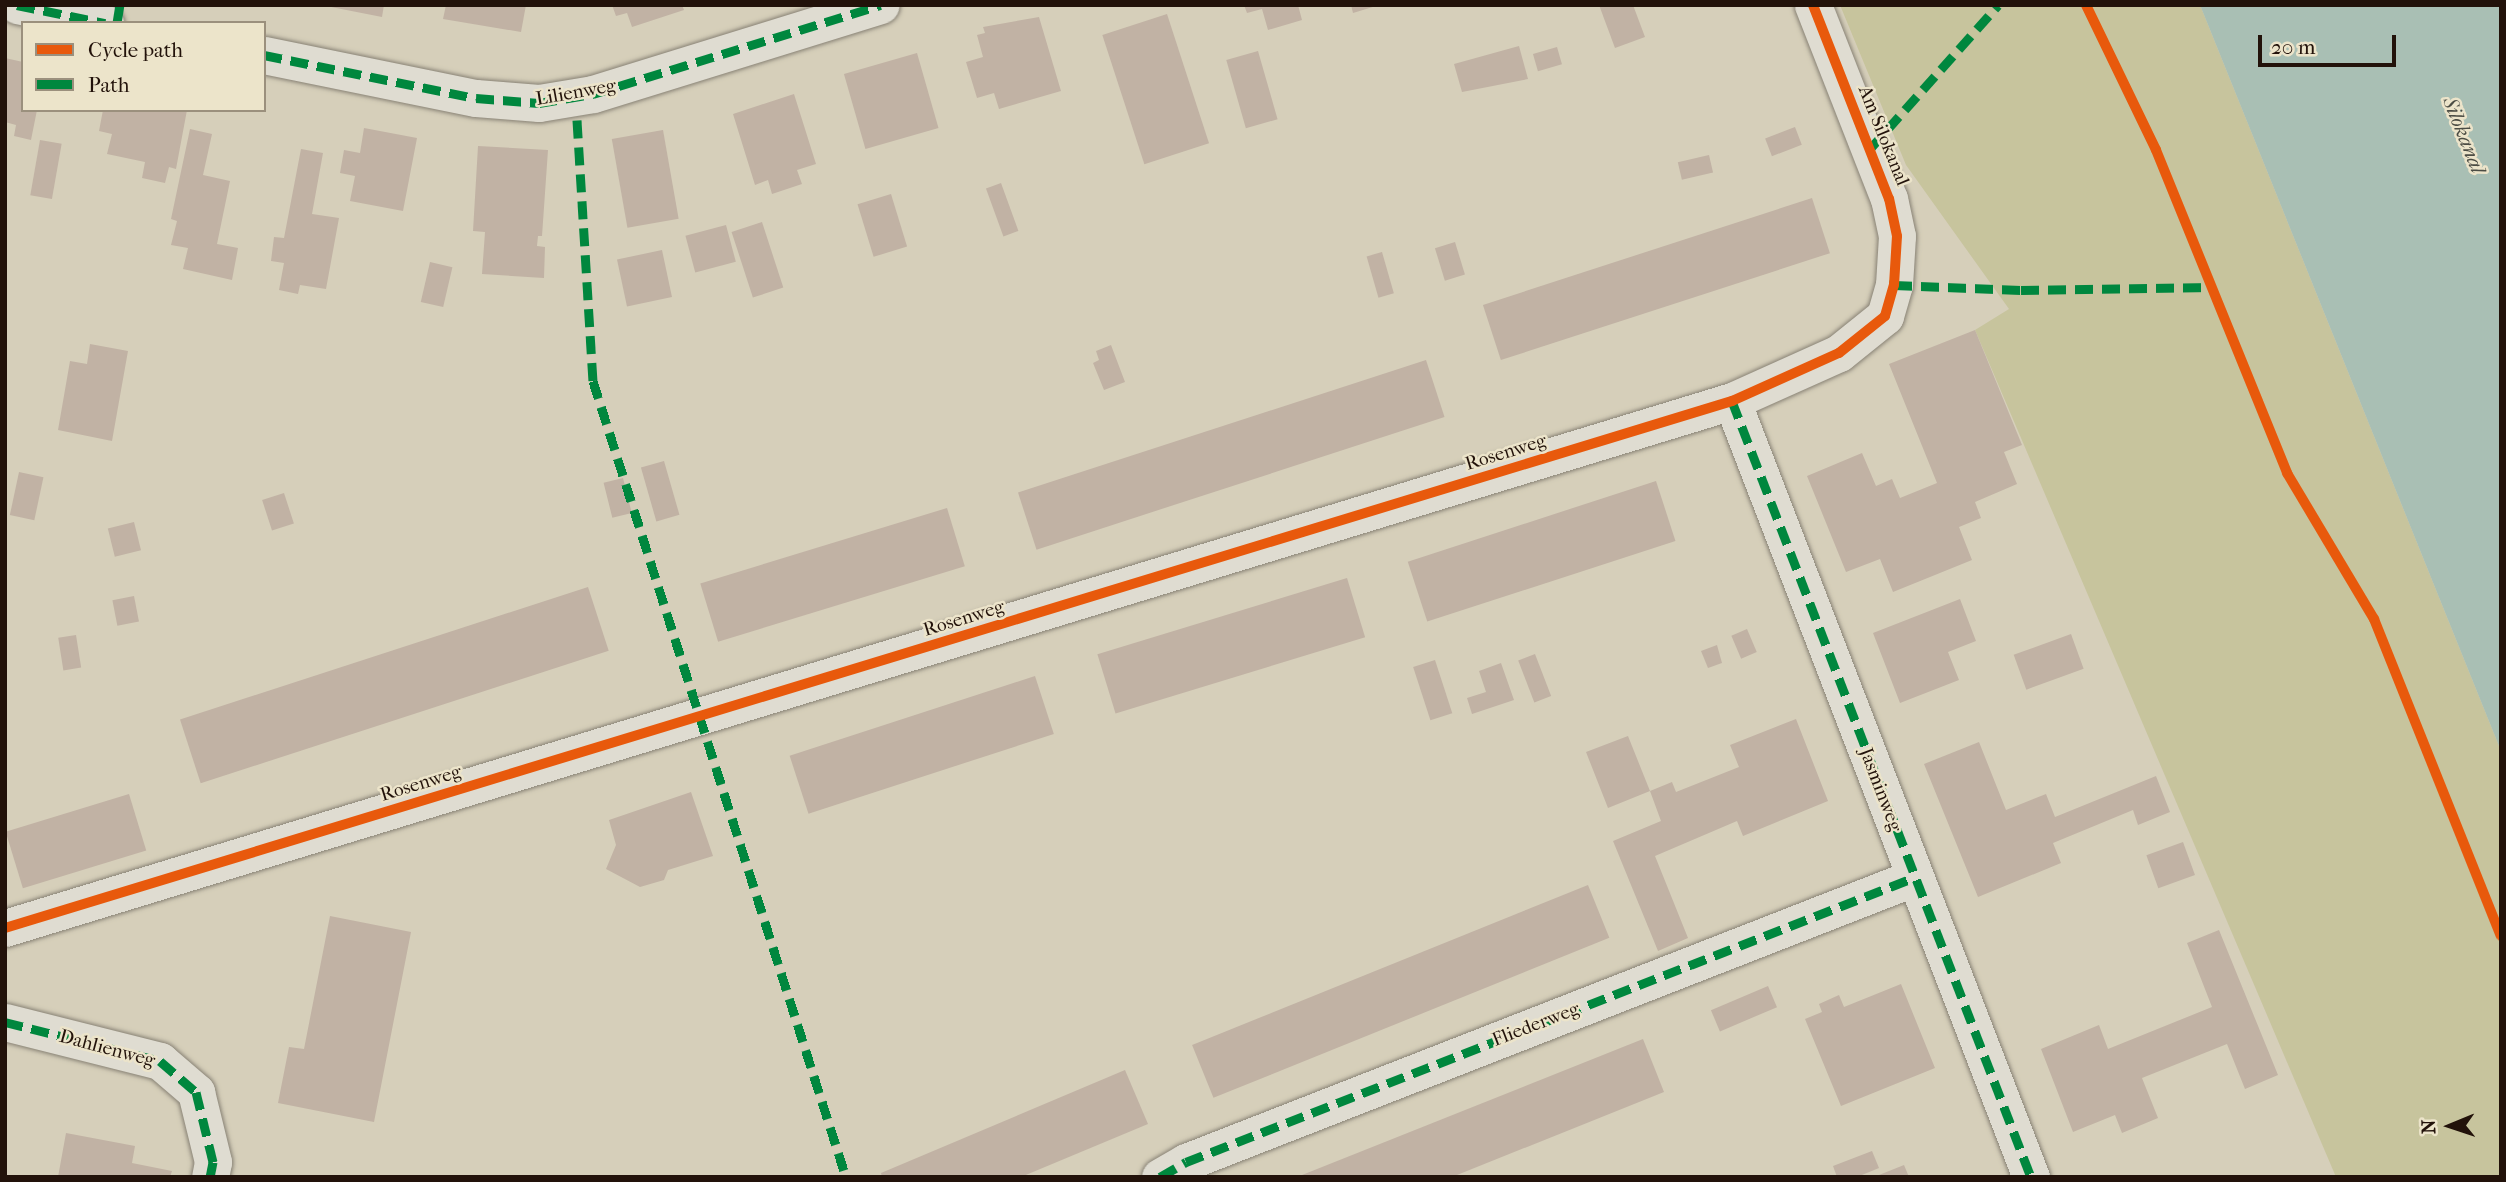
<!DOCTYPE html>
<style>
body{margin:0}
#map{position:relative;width:2506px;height:1182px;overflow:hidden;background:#d6cfba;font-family:"IM FELL French Canon",serif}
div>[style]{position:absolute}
.green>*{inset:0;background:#c7c49d}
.water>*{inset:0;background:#a9bfb4}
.building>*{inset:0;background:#c1b2a4;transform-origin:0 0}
.roads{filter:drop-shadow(0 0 2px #888275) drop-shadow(0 0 2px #888275)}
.street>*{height:37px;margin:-18.5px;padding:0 18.5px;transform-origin:18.5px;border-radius:18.5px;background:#dfdcd1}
.quiet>*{height:9px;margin-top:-4.5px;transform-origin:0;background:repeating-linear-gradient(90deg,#00873e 0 18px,transparent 0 27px)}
.cycleway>*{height:10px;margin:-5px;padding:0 5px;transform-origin:5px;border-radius:5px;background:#e8590c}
span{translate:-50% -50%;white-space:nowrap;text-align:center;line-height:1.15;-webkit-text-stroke:5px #ece4ca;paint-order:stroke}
.street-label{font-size:19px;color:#22120a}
.water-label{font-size:21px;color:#4b4c44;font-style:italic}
.frame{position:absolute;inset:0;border:7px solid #22120a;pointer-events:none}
.legend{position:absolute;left:21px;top:21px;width:245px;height:91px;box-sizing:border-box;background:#ece4ca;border:2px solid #9b907d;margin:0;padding:9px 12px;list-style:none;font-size:21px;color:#22120a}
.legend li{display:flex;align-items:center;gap:14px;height:35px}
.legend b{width:35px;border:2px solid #9b907d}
.north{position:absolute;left:2415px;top:1091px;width:70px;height:70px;-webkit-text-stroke:5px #ece4ca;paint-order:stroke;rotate:268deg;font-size:19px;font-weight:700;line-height:28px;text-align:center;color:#22120a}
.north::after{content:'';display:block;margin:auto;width:24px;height:32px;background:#22120a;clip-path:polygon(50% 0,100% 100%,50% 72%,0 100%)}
.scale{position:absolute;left:2258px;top:35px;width:138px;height:32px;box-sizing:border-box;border:4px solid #22120a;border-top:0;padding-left:9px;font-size:21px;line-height:24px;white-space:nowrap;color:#22120a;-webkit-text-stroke:5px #ece4ca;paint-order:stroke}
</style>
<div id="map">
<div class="green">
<div style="clip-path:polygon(1840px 5px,2200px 5px,2501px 751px,2501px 1177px,2336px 1177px,1975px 330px,2009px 309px,1906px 165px)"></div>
</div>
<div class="water">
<div style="clip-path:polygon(2200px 5px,2501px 5px,2501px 751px)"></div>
</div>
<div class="building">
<div style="clip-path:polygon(321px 5px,384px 5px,382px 17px)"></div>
<div style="clip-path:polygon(446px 5px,526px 5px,521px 32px,443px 19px)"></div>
<div style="clip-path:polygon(612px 5px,682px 5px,684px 10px,632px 27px,627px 13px,616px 16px)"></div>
<div style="clip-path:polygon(1244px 5px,1298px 5px,1302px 20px,1268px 30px,1262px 9px,1247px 13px)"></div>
<div style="clip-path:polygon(1351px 5px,1376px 5px,1376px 6px,1353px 13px)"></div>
<div style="clip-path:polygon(1599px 5px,1633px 5px,1645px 37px,1615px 48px)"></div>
<div style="left:1167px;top:14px;width:136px;height:68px;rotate:72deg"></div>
<div style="clip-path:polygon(1039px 17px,1061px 91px,999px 109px,994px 93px,977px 98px,966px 62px,983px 57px,977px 35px,985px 33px,983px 27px)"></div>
<div style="clip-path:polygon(1519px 46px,1528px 79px,1462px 92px,1454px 64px)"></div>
<div style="left:1557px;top:47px;width:18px;height:25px;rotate:74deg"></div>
<div style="left:1258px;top:51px;width:71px;height:33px;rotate:74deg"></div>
<div style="left:917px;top:53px;width:78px;height:76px;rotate:74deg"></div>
<div style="clip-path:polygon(5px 58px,23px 62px,23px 110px,37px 110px,31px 140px,14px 136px,16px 125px,5px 122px)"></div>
<div style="clip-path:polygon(794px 94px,816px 164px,797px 170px,802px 184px,772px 194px,768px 180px,755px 185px,733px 114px)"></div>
<div style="clip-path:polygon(103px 110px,187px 110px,176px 169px,169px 167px,165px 183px,142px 178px,145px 162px,107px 154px,112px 134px,99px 131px)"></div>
<div style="left:1795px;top:127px;width:19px;height:32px;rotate:69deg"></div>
<div style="clip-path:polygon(364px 128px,417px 138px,403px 211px,350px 201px,355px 176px,340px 173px,344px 150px,360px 153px)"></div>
<div style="clip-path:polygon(190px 129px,212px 134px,203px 175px,230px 181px,217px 244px,238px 248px,232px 280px,183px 269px,188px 248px,171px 245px,177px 221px,171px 219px)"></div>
<div style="left:663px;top:130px;width:90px;height:52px;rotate:80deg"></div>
<div style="left:40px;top:140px;width:22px;height:56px;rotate:10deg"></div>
<div style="clip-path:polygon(478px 146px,548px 150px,542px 236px,538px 236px,537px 246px,545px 247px,544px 278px,482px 274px,485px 232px,473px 231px)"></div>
<div style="clip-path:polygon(301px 149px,323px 153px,312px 214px,339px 218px,326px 289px,300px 285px,298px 294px,279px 290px,284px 263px,271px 261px,274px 237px,284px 238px)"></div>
<div style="left:1709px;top:155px;width:18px;height:32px;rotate:77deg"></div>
<div style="left:1001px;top:183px;width:51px;height:16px;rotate:70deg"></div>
<div style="left:891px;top:194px;width:55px;height:35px;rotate:73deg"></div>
<div style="left:1812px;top:198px;width:58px;height:346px;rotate:72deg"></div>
<div style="left:762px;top:222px;width:69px;height:32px;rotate:72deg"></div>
<div style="left:726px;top:225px;width:38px;height:42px;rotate:75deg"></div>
<div style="left:1455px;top:242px;width:34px;height:21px;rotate:73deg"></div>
<div style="left:662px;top:250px;width:48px;height:46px;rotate:78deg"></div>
<div style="left:1382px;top:252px;width:43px;height:16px;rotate:74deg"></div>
<div style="left:430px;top:262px;width:23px;height:41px;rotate:13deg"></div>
<div style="clip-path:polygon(1975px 330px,2022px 445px,2004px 452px,2017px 484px,1975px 502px,1981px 518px,1959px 527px,1972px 560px,1893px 592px,1880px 559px,1846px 572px,1807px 476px,1862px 453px,1876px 486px,1892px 479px,1900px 498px,1937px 483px,1889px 364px)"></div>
<div style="clip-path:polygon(90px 344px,128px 351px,112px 441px,58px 430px,70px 361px,87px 364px)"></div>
<div style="clip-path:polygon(1111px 345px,1125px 382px,1104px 390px,1093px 363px,1099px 360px,1096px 351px)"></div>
<div style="left:1426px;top:360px;width:60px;height:429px;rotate:72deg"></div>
<div style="left:664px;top:461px;width:56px;height:24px;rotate:74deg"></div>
<div style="left:19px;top:472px;width:25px;height:44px;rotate:12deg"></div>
<div style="left:623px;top:478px;width:36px;height:20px;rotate:76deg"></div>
<div style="left:1656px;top:481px;width:63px;height:261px;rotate:72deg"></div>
<div style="left:284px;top:493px;width:32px;height:23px;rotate:72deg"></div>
<div style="left:947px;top:508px;width:61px;height:258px;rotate:73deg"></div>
<div style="left:134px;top:522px;width:29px;height:27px;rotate:76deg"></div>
<div style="left:1347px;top:578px;width:62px;height:261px;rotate:73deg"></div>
<div style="left:588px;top:587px;width:67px;height:429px;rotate:72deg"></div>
<div style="left:134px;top:596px;width:26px;height:22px;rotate:79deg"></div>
<div style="clip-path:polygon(1960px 599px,1976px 641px,1948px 652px,1959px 680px,1900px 703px,1873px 633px)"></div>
<div style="left:1747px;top:629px;width:25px;height:17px;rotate:67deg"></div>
<div style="left:2071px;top:634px;width:37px;height:61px;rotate:70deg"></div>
<div style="left:76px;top:635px;width:33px;height:18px;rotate:81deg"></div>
<div style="clip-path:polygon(1717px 645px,1722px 663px,1708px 668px,1701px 651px)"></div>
<div style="left:1535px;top:654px;width:45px;height:18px;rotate:69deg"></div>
<div style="left:1435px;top:660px;width:56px;height:23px;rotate:72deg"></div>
<div style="clip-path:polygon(1501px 663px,1514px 700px,1472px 714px,1467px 698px,1486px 692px,1479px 671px)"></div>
<div style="left:1035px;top:676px;width:61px;height:258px;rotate:72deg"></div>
<div style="clip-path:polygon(1796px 719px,1828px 801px,1743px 836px,1737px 821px,1655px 856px,1688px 938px,1658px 951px,1613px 841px,1661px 821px,1650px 791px,1608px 808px,1586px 752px,1628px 736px,1650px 791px,1672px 782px,1676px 792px,1739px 767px,1730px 745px)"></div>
<div style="clip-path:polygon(1979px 742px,2006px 810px,2046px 794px,2055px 817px,2156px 776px,2170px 812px,2138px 825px,2133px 810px,2053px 843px,2061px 863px,1978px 897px,1924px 764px)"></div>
<div style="clip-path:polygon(691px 792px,713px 856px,668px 870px,664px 880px,640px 887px,606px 869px,616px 845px,609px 820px)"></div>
<div style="left:129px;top:794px;width:59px;height:129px;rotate:73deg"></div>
<div style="left:2183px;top:842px;width:35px;height:39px;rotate:70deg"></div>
<div style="left:1588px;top:885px;width:57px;height:427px;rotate:68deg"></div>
<div style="clip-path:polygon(330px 916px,411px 932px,374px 1122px,278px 1103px,289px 1047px,304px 1049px)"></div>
<div style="clip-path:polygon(2219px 930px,2278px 1075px,2245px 1089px,2227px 1044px,2142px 1078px,2158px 1118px,2122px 1133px,2115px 1115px,2073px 1132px,2041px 1049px,2099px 1025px,2108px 1049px,2212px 1007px,2187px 943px)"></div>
<div style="clip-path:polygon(1901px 984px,1935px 1068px,1841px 1106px,1805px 1019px,1822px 1012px,1819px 1004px,1839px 995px,1844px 1007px)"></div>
<div style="left:1768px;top:986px;width:23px;height:62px;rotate:67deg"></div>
<div style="clip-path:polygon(1643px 1039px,1664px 1092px,1452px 1177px,1297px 1177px)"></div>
<div style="clip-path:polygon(1125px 1070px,1148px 1124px,1021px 1177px,882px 1177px,881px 1173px)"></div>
<div style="clip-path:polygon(66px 1133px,135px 1146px,132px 1163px,172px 1171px,170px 1177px,58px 1177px)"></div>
<div style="clip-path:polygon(1872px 1151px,1879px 1168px,1857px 1177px,1837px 1177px,1833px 1166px)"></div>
<div style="clip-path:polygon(1904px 1165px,1909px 1177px,1874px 1177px)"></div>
</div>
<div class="roads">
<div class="street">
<div style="left:17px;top:5px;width:90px;rotate:11.6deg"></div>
<div style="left:264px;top:55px;width:216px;rotate:11.5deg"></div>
<div style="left:476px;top:98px;width:63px;rotate:4.5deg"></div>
<div style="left:539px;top:103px;width:55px;rotate:-9.5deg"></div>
<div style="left:593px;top:94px;width:301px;rotate:-17.2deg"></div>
<div style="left:1732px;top:401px;width:832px;rotate:68.93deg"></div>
<div style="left:5px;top:928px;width:1806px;rotate:-16.97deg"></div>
<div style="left:1732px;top:401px;width:117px;rotate:-24.2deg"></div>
<div style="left:1839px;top:353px;width:59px;rotate:-38.8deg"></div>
<div style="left:1885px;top:316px;width:32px;rotate:-74deg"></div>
<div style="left:1894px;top:285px;width:49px;rotate:-86.5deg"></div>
<div style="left:1897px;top:236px;width:38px;rotate:-102deg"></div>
<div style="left:1889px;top:199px;width:208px;rotate:-111.4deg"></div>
<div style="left:5px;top:1022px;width:160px;rotate:14.1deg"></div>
<div style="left:160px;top:1061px;width:48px;rotate:40.7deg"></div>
<div style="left:196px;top:1092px;width:72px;rotate:76.3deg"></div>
<div style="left:213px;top:1162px;width:15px;rotate:101deg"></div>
<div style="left:1160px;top:1177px;width:30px;rotate:-30deg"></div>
<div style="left:1186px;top:1162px;width:781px;rotate:-21.34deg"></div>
</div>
</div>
<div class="quiet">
<div style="left:17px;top:5px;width:90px;rotate:11.6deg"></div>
<div style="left:117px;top:23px;width:18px;rotate:-81deg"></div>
<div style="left:264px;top:55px;width:216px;rotate:11.5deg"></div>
<div style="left:476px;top:98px;width:63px;rotate:4.5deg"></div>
<div style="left:539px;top:103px;width:55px;rotate:-9.5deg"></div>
<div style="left:593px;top:94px;width:301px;rotate:-17.2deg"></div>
<div style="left:577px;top:120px;width:261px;rotate:86.5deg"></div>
<div style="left:593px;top:381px;width:835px;rotate:72.37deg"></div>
<div style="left:1869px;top:150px;width:194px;rotate:-48.3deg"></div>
<div style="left:1894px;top:280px;width:5px;rotate:90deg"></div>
<div style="left:1894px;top:285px;width:127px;rotate:2.3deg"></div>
<div style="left:2021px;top:290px;width:192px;rotate:-0.9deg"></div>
<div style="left:1732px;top:401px;width:832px;rotate:68.93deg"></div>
<div style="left:5px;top:1022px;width:160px;rotate:14.1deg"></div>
<div style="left:160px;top:1061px;width:48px;rotate:40.7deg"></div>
<div style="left:196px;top:1092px;width:72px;rotate:76.3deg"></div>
<div style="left:213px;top:1162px;width:15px;rotate:101deg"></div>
<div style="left:1160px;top:1177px;width:30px;rotate:-30deg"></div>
<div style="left:1186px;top:1162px;width:781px;rotate:-21.34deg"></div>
</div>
<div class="cycleway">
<div style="left:2086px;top:5px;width:161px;rotate:64.2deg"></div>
<div style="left:2156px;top:150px;width:349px;rotate:67.9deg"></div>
<div style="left:2287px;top:473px;width:170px;rotate:59.2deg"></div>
<div style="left:2374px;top:619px;width:341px;rotate:68.2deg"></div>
<div style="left:5px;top:928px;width:1806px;rotate:-16.97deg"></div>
<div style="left:1732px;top:401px;width:117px;rotate:-24.2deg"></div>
<div style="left:1839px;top:353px;width:59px;rotate:-38.8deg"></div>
<div style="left:1885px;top:316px;width:32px;rotate:-74deg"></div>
<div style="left:1894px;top:285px;width:49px;rotate:-86.5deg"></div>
<div style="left:1897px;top:236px;width:38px;rotate:-102deg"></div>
<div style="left:1889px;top:199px;width:208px;rotate:-111.4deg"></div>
</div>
<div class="street-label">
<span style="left:576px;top:93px;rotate:-10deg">Lilienweg</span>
<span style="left:1883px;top:136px;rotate:68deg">Am Silokanal</span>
<span style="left:1506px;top:453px;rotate:-17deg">Rosenweg</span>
<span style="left:964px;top:619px;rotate:-17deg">Rosenweg</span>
<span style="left:421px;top:784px;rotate:-17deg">Rosenweg</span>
<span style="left:1880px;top:790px;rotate:69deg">Jasminweg</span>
<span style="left:1536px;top:1025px;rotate:-21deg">Fliederweg</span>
<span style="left:107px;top:1049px;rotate:15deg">Dahlienweg</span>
</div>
<div class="water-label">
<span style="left:2464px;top:135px;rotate:68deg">Silokanal</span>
</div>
<div class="frame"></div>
<ul class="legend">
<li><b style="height:9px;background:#e8590c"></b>Cycle path</li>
<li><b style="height:9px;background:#00873e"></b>Path</li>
</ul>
<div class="north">N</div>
<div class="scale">20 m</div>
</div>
